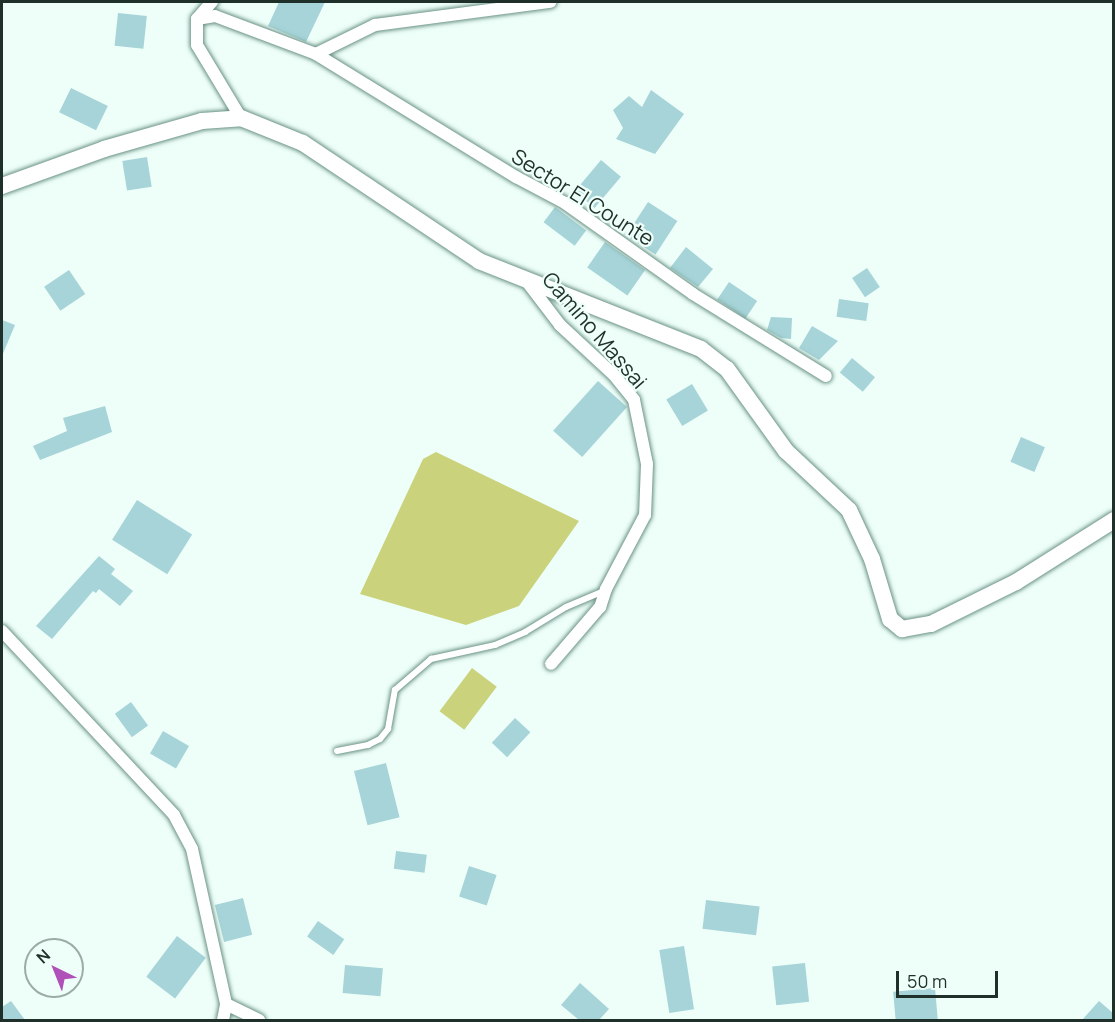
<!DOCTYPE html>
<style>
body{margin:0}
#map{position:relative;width:1115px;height:1022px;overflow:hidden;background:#eefff9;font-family:Manrope,sans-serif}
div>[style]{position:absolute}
.green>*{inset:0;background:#cad37c;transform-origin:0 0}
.building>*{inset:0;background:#a6d4d8;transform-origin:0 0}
.roads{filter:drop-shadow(0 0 2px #6a9286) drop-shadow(0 0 2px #6a9286)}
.lane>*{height:6px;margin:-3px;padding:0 3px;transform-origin:3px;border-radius:3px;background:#fff}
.street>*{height:12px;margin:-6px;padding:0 6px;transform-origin:6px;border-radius:6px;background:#fff}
.secondary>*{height:16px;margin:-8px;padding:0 8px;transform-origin:8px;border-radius:8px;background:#fff}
span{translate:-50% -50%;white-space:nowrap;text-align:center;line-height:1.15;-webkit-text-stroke:4.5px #eefff9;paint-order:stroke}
.street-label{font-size:21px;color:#1f302b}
.frame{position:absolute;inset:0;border:3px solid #1f302b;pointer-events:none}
.north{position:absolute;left:24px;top:938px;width:60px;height:60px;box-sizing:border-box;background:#eefff9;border:2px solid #9baca7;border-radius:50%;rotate:317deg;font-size:16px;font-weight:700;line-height:24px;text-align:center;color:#1f302b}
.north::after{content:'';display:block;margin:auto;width:21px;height:27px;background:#b050b9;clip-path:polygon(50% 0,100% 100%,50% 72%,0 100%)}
.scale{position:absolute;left:896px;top:971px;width:102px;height:27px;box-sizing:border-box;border:3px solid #1f302b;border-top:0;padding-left:8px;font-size:18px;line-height:21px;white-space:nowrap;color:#1f302b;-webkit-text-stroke:4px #eefff9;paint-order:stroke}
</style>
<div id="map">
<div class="green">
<div style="clip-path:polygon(436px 452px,579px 521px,519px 606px,466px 625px,360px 594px,423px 459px)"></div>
<div style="left:472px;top:668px;width:31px;height:54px;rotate:37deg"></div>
</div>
<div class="building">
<div style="clip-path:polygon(279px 2px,325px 2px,306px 42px,268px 26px)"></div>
<div style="left:118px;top:13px;width:29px;height:33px;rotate:6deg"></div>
<div style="left:71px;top:88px;width:41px;height:27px;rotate:26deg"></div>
<div style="clip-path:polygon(651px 90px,684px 114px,655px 154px,616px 139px,623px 128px,613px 110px,629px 96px,642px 107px)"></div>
<div style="left:147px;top:157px;width:30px;height:25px;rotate:81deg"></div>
<div style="left:601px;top:160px;width:26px;height:41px;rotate:40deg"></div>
<div style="left:648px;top:202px;width:35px;height:40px;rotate:33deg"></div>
<div style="left:555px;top:207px;width:39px;height:19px;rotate:37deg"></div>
<div style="left:605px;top:242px;width:49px;height:31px;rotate:35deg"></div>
<div style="clip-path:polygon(686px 247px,713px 269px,698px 287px,670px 268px)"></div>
<div style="left:867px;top:268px;width:23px;height:18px;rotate:56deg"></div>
<div style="left:69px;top:270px;width:29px;height:30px;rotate:56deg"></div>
<div style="left:729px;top:282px;width:34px;height:21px;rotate:34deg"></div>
<div style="left:839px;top:299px;width:30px;height:18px;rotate:8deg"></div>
<div style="clip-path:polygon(771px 317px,792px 318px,791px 339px,781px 338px,767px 330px)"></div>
<div style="clip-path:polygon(2px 320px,15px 325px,2px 356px)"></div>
<div style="clip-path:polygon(812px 326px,838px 341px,819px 360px,799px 348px)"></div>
<div style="left:852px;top:358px;width:30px;height:19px;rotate:40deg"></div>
<div style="left:598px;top:381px;width:39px;height:67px;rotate:42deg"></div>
<div style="left:692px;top:384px;width:31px;height:30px;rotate:59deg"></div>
<div style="clip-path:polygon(105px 406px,112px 432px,40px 460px,33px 446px,67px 431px,63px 418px)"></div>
<div style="left:1021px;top:437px;width:26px;height:27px;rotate:23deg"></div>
<div style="left:137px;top:500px;width:65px;height:47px;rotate:32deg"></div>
<div style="clip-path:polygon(99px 556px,115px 569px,111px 574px,133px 591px,120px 606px,99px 589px,96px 593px,93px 591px,52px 639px,36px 626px)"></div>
<div style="left:131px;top:702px;width:29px;height:20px;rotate:54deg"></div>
<div style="left:515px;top:718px;width:21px;height:34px;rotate:43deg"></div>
<div style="left:163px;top:731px;width:30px;height:26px;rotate:30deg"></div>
<div style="left:386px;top:763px;width:56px;height:33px;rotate:76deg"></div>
<div style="left:396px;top:851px;width:31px;height:18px;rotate:7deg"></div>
<div style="left:469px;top:866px;width:29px;height:32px;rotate:18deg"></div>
<div style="left:243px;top:898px;width:38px;height:29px;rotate:76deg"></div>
<div style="left:706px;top:900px;width:54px;height:29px;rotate:7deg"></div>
<div style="left:318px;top:921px;width:32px;height:19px;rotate:35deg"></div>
<div style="left:177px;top:936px;width:36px;height:51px;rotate:37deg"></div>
<div style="left:684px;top:946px;width:64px;height:25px;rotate:81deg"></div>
<div style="left:805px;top:963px;width:39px;height:33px;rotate:84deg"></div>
<div style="left:345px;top:965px;width:38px;height:28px;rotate:5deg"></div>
<div style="clip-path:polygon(580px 983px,609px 1009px,599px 1020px,579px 1020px,561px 1005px)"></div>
<div style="left:935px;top:988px;width:32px;height:42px;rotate:85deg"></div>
<div style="clip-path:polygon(11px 1001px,25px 1020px,2px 1020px,2px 1007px)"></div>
<div style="clip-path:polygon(1099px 1001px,1113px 1013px,1113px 1020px,1082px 1020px)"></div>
</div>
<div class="roads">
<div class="lane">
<div style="left:337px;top:751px;width:32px;rotate:-11deg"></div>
<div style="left:368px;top:745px;width:13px;rotate:-27deg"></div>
<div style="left:380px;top:739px;width:13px;rotate:-51deg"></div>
<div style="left:388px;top:729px;width:40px;rotate:-80deg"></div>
<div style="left:395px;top:690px;width:48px;rotate:-40.7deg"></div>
<div style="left:431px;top:659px;width:66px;rotate:-12.3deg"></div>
<div style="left:495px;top:645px;width:33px;rotate:-23deg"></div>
<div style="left:525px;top:632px;width:48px;rotate:-31.4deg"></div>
<div style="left:566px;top:607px;width:43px;rotate:-23deg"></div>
</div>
<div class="street">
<div style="left:197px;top:19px;width:23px;rotate:-49deg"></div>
<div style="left:316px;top:54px;width:235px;rotate:31.6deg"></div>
<div style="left:516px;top:177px;width:55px;rotate:28deg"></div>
<div style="left:565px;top:203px;width:157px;rotate:35.4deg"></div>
<div style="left:693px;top:294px;width:156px;rotate:31.7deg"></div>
<div style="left:241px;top:118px;width:85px;rotate:-121.1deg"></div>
<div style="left:197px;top:45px;width:26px;rotate:-90deg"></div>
<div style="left:197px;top:19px;width:18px;rotate:-9deg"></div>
<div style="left:215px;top:16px;width:108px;rotate:20.6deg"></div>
<div style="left:316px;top:54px;width:66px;rotate:-26.2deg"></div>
<div style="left:375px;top:25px;width:177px;rotate:-7.5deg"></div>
<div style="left:525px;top:279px;width:58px;rotate:52.7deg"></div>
<div style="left:560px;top:325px;width:74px;rotate:42.8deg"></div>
<div style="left:614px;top:375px;width:32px;rotate:51deg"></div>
<div style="left:634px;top:400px;width:65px;rotate:78.5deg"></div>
<div style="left:647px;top:464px;width:51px;rotate:92.2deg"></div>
<div style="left:645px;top:515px;width:84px;rotate:117.8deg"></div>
<div style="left:606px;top:589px;width:19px;rotate:108deg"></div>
<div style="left:600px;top:607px;width:75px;rotate:130.7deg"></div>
<div style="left:2px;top:631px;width:252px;rotate:46.9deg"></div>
<div style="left:174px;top:815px;width:38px;rotate:62deg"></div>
<div style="left:192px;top:849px;width:159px;rotate:77.6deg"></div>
<div style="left:226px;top:1004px;width:37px;rotate:26deg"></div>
<div style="left:223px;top:1020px;width:16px;rotate:-79deg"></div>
</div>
<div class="secondary">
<div style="left:2px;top:186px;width:109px;rotate:-19.9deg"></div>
<div style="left:104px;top:149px;width:102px;rotate:-15.9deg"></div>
<div style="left:202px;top:121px;width:39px;rotate:-4deg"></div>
<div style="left:241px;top:118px;width:67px;rotate:22deg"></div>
<div style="left:303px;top:143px;width:212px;rotate:33.8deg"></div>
<div style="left:479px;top:261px;width:239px;rotate:21.6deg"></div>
<div style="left:701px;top:349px;width:33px;rotate:38deg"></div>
<div style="left:727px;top:369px;width:101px;rotate:54.3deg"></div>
<div style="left:786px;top:451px;width:86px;rotate:43.1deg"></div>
<div style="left:849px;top:510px;width:54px;rotate:64.9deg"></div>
<div style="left:872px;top:559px;width:63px;rotate:73.3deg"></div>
<div style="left:890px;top:619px;width:16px;rotate:40deg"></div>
<div style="left:902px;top:629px;width:29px;rotate:-10deg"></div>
<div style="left:931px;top:624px;width:95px;rotate:-26.3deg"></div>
<div style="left:1016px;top:582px;width:116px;rotate:-32.3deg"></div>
</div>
</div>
<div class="street-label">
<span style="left:583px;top:197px;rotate:32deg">Sector El Counte</span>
<span style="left:595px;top:330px;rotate:49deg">Camino Massai</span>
</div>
<div class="frame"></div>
<div class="north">N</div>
<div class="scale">50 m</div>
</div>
